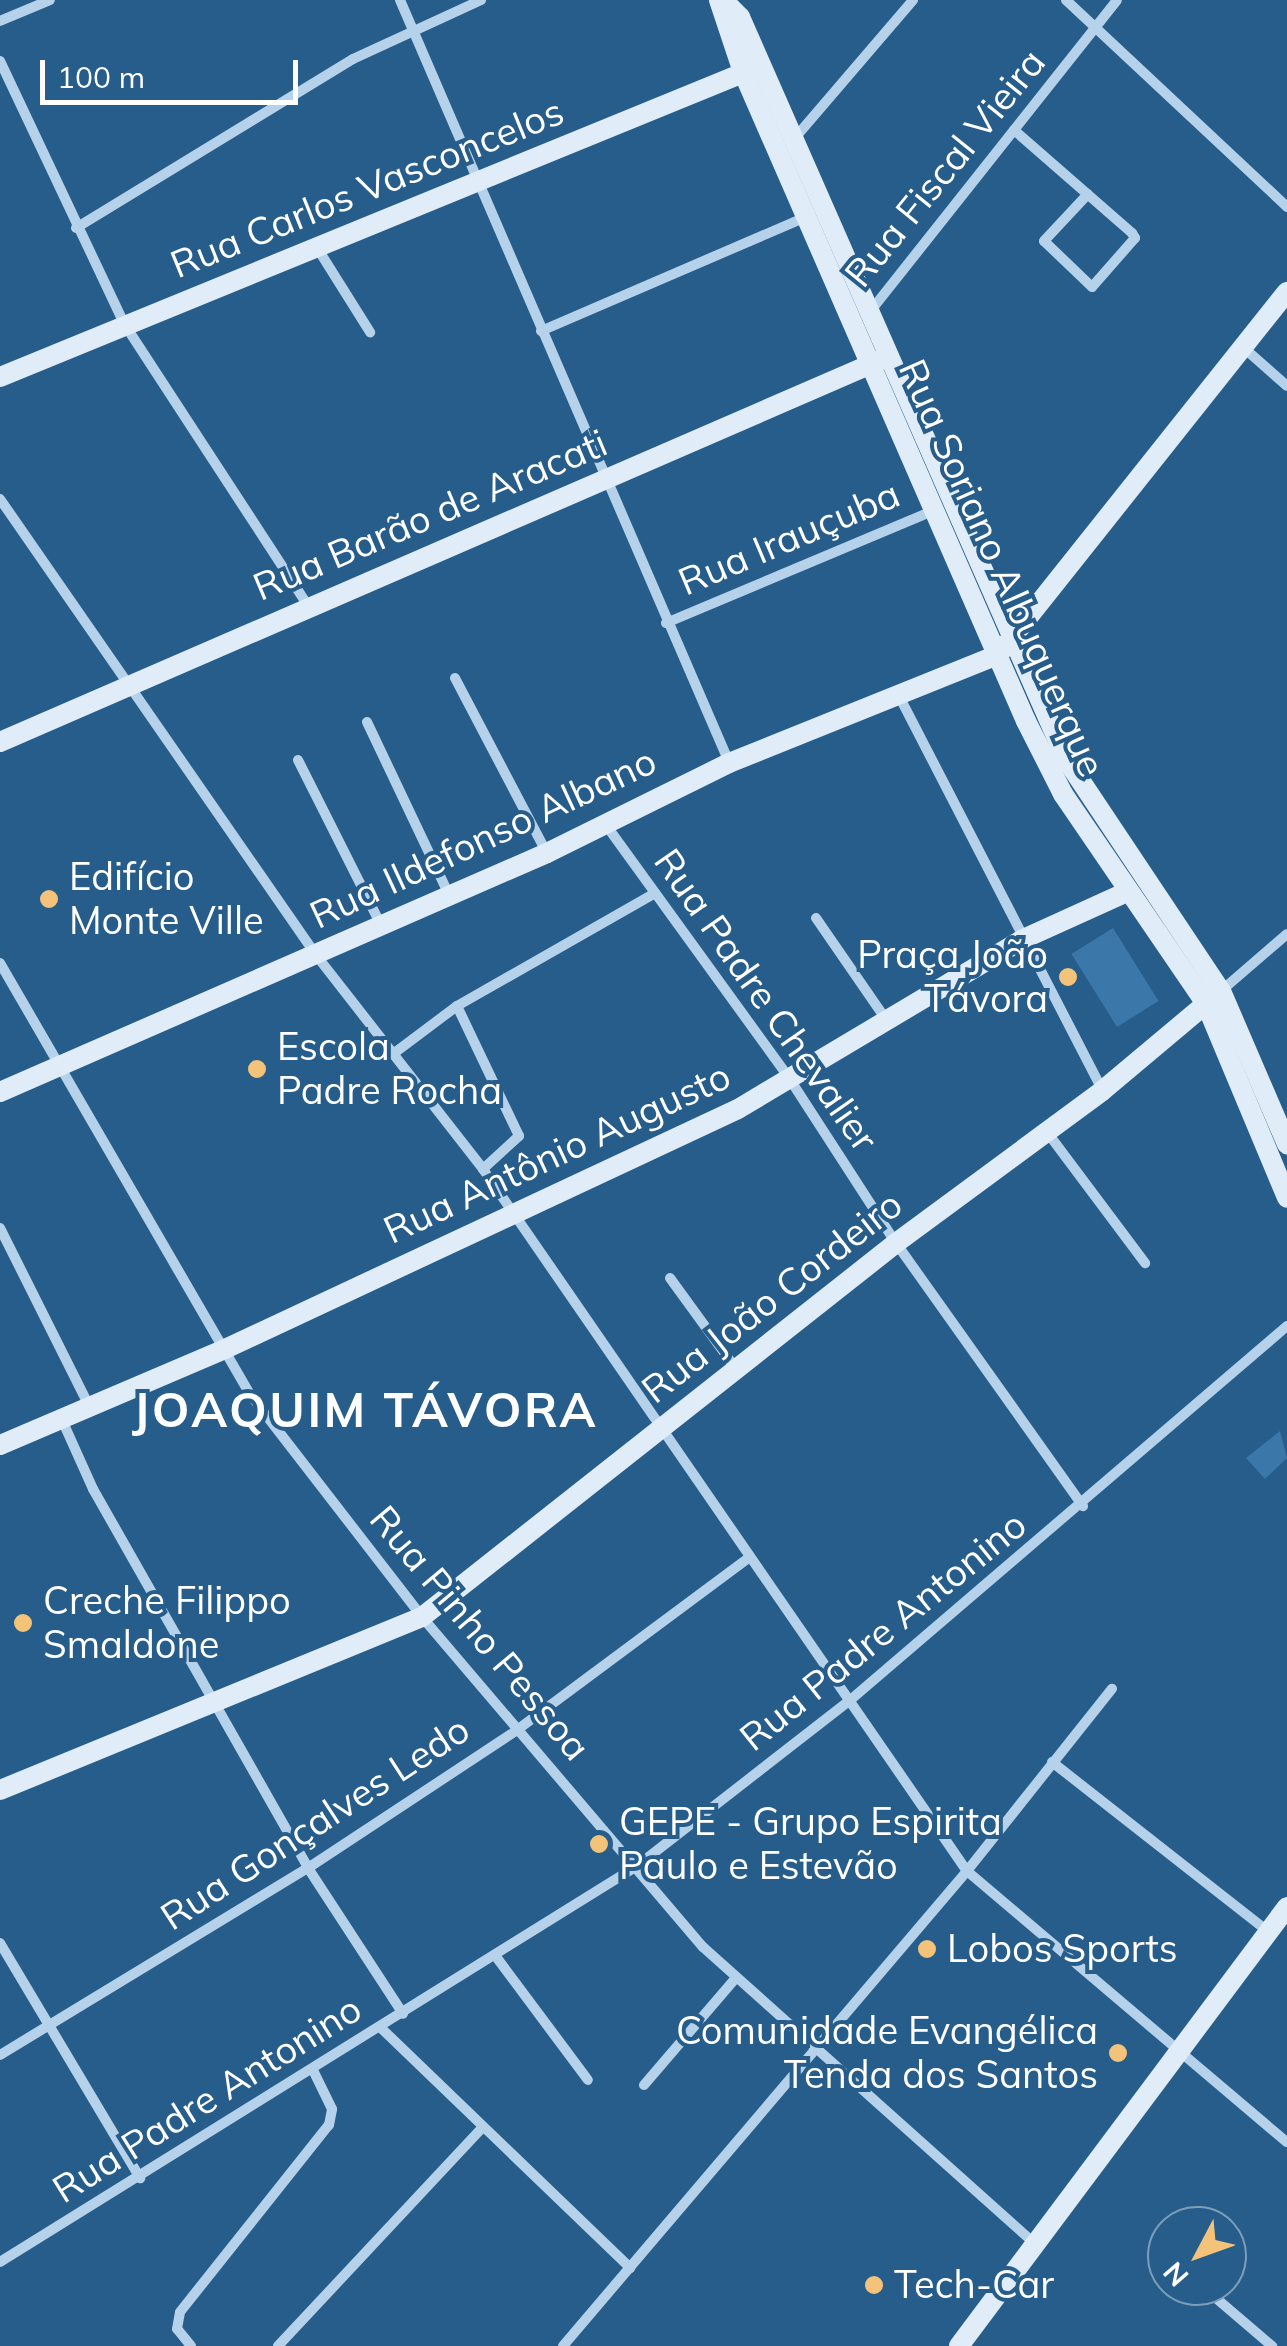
<!DOCTYPE html>
<meta charset="utf-8">
<style>
body{margin:0}
#map{position:relative;width:1287px;height:2346px;overflow:hidden;background:#275d8b;font-family:Mulish,sans-serif}
div>[style]{position:absolute}
.green>*{inset:0;background:#3b77a8;transform-origin:0 0}
.street>*{height:10px;margin:-5px;padding:0 5px;transform-origin:5px;border-radius:5px;background:#b5d2ea}
.secondary>*{height:20px;margin:-10px;padding:0 10px;transform-origin:10px;border-radius:10px;background:#e0edf8}
.dots>*{width:28px;height:28px;translate:-50% -50%;box-sizing:border-box;border:5px solid #275d8b;border-radius:50%}
span{translate:-50% -50%;white-space:nowrap;text-align:center;line-height:1.15;-webkit-text-stroke:8px #275d8b;paint-order:stroke}
.street-label{font-size:38px;color:#fff}
.poi-label{font-size:38px;color:#fff}
.left{translate:0 -50%;text-align:left}
.right{translate:-100% -50%;text-align:right}
.district-label{font-size:48px;color:#fff;font-weight:700;letter-spacing:2.5px}
.north{position:absolute;left:1147px;top:2206px;width:100px;height:100px;box-sizing:border-box;background:#275d8b;border:2px solid #7d9eb9;border-radius:50%;rotate:229deg;font-size:28px;font-weight:700;line-height:40px;text-align:center;color:#fff}
.north::after{content:'';display:block;margin:auto;width:35px;height:45px;background:#f3c37a;clip-path:polygon(50% 0,100% 100%,50% 72%,0 100%)}
.scale{position:absolute;left:40px;top:60px;width:258px;height:45px;box-sizing:border-box;border:5px solid #fff;border-top:0;padding-left:12px;font-size:30px;line-height:35px;white-space:nowrap;color:#fff;-webkit-text-stroke:8px #275d8b;paint-order:stroke}
</style>
<div id="map">
<div class="green">
<div style="left:1113px;top:928px;width:86px;height:49px;rotate:58deg"></div>
<div style="clip-path:polygon(1280px 1431px,1287px 1458px,1265px 1479px,1246px 1458px)"></div>
</div>
<div class="street">
<div style="left:400px;top:0;width:830px;rotate:66.65deg"></div>
<div style="left:1066px;top:0;width:303px;rotate:43.1deg"></div>
<div style="left:0;top:21px;width:54px;rotate:-22.8deg"></div>
<div style="left:0;top:61px;width:292px;rotate:64.7deg"></div>
<div style="left:125px;top:325px;width:333px;rotate:56.9deg"></div>
<div style="left:1014px;top:130px;width:157px;rotate:41.1deg"></div>
<div style="left:1132px;top:233px;width:6px;rotate:59deg"></div>
<div style="left:1135px;top:238px;width:65px;rotate:131.3deg"></div>
<div style="left:1092px;top:287px;width:66px;rotate:-136.2deg"></div>
<div style="left:1044px;top:241px;width:64px;rotate:-46.9deg"></div>
<div style="left:794px;top:139px;width:183px;rotate:-49.4deg"></div>
<div style="left:76px;top:228px;width:324px;rotate:-31.4deg"></div>
<div style="left:353px;top:59px;width:141px;rotate:-24.7deg"></div>
<div style="left:316px;top:246px;width:102px;rotate:57.9deg"></div>
<div style="left:869px;top:313px;width:399px;rotate:-51.6deg"></div>
<div style="left:541px;top:331px;width:288px;rotate:-23.3deg"></div>
<div style="left:1244px;top:348px;width:57px;rotate:41.5deg"></div>
<div style="left:0;top:499px;width:555px;rotate:55.28deg"></div>
<div style="left:316px;top:955px;width:271px;rotate:52deg"></div>
<div style="left:483px;top:1169px;width:853px;rotate:55.42deg"></div>
<div style="left:967px;top:1871px;width:419px;rotate:40.3deg"></div>
<div style="left:666px;top:623px;width:294px;rotate:-22.8deg"></div>
<div style="left:455px;top:678px;width:198px;rotate:62.3deg"></div>
<div style="left:898px;top:694px;width:445px;rotate:62.7deg"></div>
<div style="left:367px;top:722px;width:191px;rotate:64.6deg"></div>
<div style="left:298px;top:760px;width:185px;rotate:63.3deg"></div>
<div style="left:606px;top:825px;width:316px;rotate:54.1deg"></div>
<div style="left:791px;top:1081px;width:193px;rotate:57.1deg"></div>
<div style="left:896px;top:1243px;width:323px;rotate:54.6deg"></div>
<div style="left:816px;top:918px;width:125px;rotate:55.4deg"></div>
<div style="left:0;top:963px;width:497px;rotate:59.9deg"></div>
<div style="left:249px;top:1393px;width:283px;rotate:52.3deg"></div>
<div style="left:422px;top:1617px;width:433px;rotate:49.6deg"></div>
<div style="left:703px;top:1947px;width:445px;rotate:41.8deg"></div>
<div style="left:1221px;top:991px;width:87px;rotate:-40.8deg"></div>
<div style="left:457px;top:1006px;width:144px;rotate:64.5deg"></div>
<div style="left:519px;top:1136px;width:49px;rotate:137.5deg"></div>
<div style="left:393px;top:1054px;width:80px;rotate:-36.9deg"></div>
<div style="left:457px;top:1006px;width:228px;rotate:-29.7deg"></div>
<div style="left:1047px;top:1132px;width:164px;rotate:53.2deg"></div>
<div style="left:0;top:1228px;width:199px;rotate:63.4deg"></div>
<div style="left:670px;top:1278px;width:112px;rotate:54deg"></div>
<div style="left:62px;top:1420px;width:76px;rotate:65.8deg"></div>
<div style="left:93px;top:1489px;width:436px;rotate:60.4deg"></div>
<div style="left:308px;top:1868px;width:174px;rotate:56.9deg"></div>
<div style="left:1052px;top:1762px;width:276px;rotate:38.1deg"></div>
<div style="left:0;top:1943px;width:274px;rotate:59.2deg"></div>
<div style="left:497px;top:1958px;width:152px;rotate:53.3deg"></div>
<div style="left:381px;top:2028px;width:346px;rotate:43.9deg"></div>
<div style="left:0;top:2055px;width:360px;rotate:-31.3deg"></div>
<div style="left:308px;top:1868px;width:250px;rotate:-33.4deg"></div>
<div style="left:517px;top:1730px;width:290px;rotate:-36.6deg"></div>
<div style="left:644px;top:2085px;width:140px;rotate:-49.4deg"></div>
<div style="left:0;top:2262px;width:750px;rotate:-31.87deg"></div>
<div style="left:637px;top:1866px;width:267px;rotate:-37.9deg"></div>
<div style="left:848px;top:1702px;width:578px;rotate:-40.58deg"></div>
<div style="left:1210px;top:2293px;width:82px;rotate:40.5deg"></div>
<div style="left:191px;top:2346px;width:22px;rotate:-129deg"></div>
<div style="left:177px;top:2329px;width:17px;rotate:-80deg"></div>
<div style="left:180px;top:2312px;width:239px;rotate:-51.5deg"></div>
<div style="left:329px;top:2125px;width:16px;rotate:-79deg"></div>
<div style="left:332px;top:2109px;width:43px;rotate:-116deg"></div>
<div style="left:278px;top:2346px;width:300px;rotate:-46.9deg"></div>
<div style="left:563px;top:2346px;width:624px;rotate:-49.62deg"></div>
<div style="left:967px;top:1871px;width:233px;rotate:-51.5deg"></div>
</div>
<div class="secondary">
<div style="left:719px;top:0;width:76px;rotate:71.6deg"></div>
<div style="left:743px;top:72px;width:708px;rotate:66.44deg"></div>
<div style="left:1026px;top:721px;width:82px;rotate:63.1deg"></div>
<div style="left:1063px;top:794px;width:254px;rotate:55.7deg"></div>
<div style="left:1206px;top:1004px;width:210px;rotate:67.3deg"></div>
<div style="left:723px;top:0;width:24px;rotate:45deg"></div>
<div style="left:740px;top:17px;width:810px;rotate:66.28deg"></div>
<div style="left:1066px;top:759px;width:279px;rotate:56.3deg"></div>
<div style="left:1221px;top:991px;width:167px;rotate:66.7deg"></div>
<div style="left:0;top:377px;width:816px;rotate:-22.26deg"></div>
<div style="left:0;top:742px;width:962px;rotate:-23.45deg"></div>
<div style="left:0;top:1092px;width:597px;rotate:-23.6deg"></div>
<div style="left:547px;top:853px;width:203px;rotate:-26.3deg"></div>
<div style="left:729px;top:763px;width:290px;rotate:-21.9deg"></div>
<div style="left:998px;top:655px;width:464px;rotate:-51.5deg"></div>
<div style="left:0;top:1445px;width:245px;rotate:-23.1deg"></div>
<div style="left:225px;top:1349px;width:566px;rotate:-25.07deg"></div>
<div style="left:738px;top:1109px;width:330px;rotate:-30.8deg"></div>
<div style="left:1021px;top:940px;width:116px;rotate:-24.4deg"></div>
<div style="left:0;top:1790px;width:456px;rotate:-22.3deg"></div>
<div style="left:422px;top:1617px;width:604px;rotate:-38.27deg"></div>
<div style="left:896px;top:1243px;width:256px;rotate:-36.4deg"></div>
<div style="left:1102px;top:1091px;width:155px;rotate:-40deg"></div>
<div style="left:959px;top:2346px;width:548px;rotate:-53.23deg"></div>
</div>
<div class="dots">
<div style="left:49px;top:899px;background:#f3c37a"></div>
<div style="left:1068px;top:977px;background:#f3c37a"></div>
<div style="left:257px;top:1069px;background:#f3c37a"></div>
<div style="left:23px;top:1623px;background:#f3c37a"></div>
<div style="left:599px;top:1844px;background:#f3c37a"></div>
<div style="left:927px;top:1949px;background:#f3c37a"></div>
<div style="left:1118px;top:2053px;background:#f3c37a"></div>
<div style="left:874px;top:2285px;background:#f3c37a"></div>
</div>
<div class="street-label">
<span style="left:945px;top:168px;rotate:-51deg">Rua Fiscal Vieira</span>
<span style="left:367px;top:188px;rotate:-22deg">Rua Carlos Vasconcelos</span>
<span style="left:430px;top:515px;rotate:-23deg">Rua Barão de Aracati</span>
<span style="left:789px;top:538px;rotate:-23deg">Rua Irauçuba</span>
<span style="left:1002px;top:568px;rotate:66deg">Rua Soriano Albuquerque</span>
<span style="left:483px;top:838px;rotate:-25deg">Rua Ildefonso Albano</span>
<span style="left:766px;top:1000px;rotate:55deg">Rua Padre Chevalier</span>
<span style="left:557px;top:1153px;rotate:-25deg">Rua Antônio Augusto</span>
<span style="left:772px;top:1297px;rotate:-38deg">Rua João Cordeiro</span>
<span style="left:883px;top:1631px;rotate:-39deg">Rua Padre Antonino</span>
<span style="left:480px;top:1633px;rotate:50deg">Rua Pinho Pessoa</span>
<span style="left:315px;top:1823px;rotate:-33deg">Rua Gonçalves Ledo</span>
<span style="left:207px;top:2099px;rotate:-32deg">Rua Padre Antonino</span>
</div>
<div class="poi-label">
<span class="left" style="left:69px;top:899px">Edifício<br>Monte Ville</span>
<span class="right" style="left:1048px;top:977px">Praça João<br>Távora</span>
<span class="left" style="left:277px;top:1069px">Escola<br>Padre Rocha</span>
<span class="left" style="left:43px;top:1623px">Creche Filippo<br>Smaldone</span>
<span class="left" style="left:619px;top:1844px">GEPE - Grupo Espirita<br>Paulo e Estevão</span>
<span class="left" style="left:947px;top:1949px">Lobos Sports</span>
<span class="right" style="left:1098px;top:2053px">Comunidade Evangélica<br>Tenda dos Santos</span>
<span class="left" style="left:894px;top:2285px">Tech-Car</span>
</div>
<div class="district-label">
<span style="left:365px;top:1410px">JOAQUIM TÁVORA</span>
</div>
<div class="north">N</div>
<div class="scale">100 m</div>
</div>
